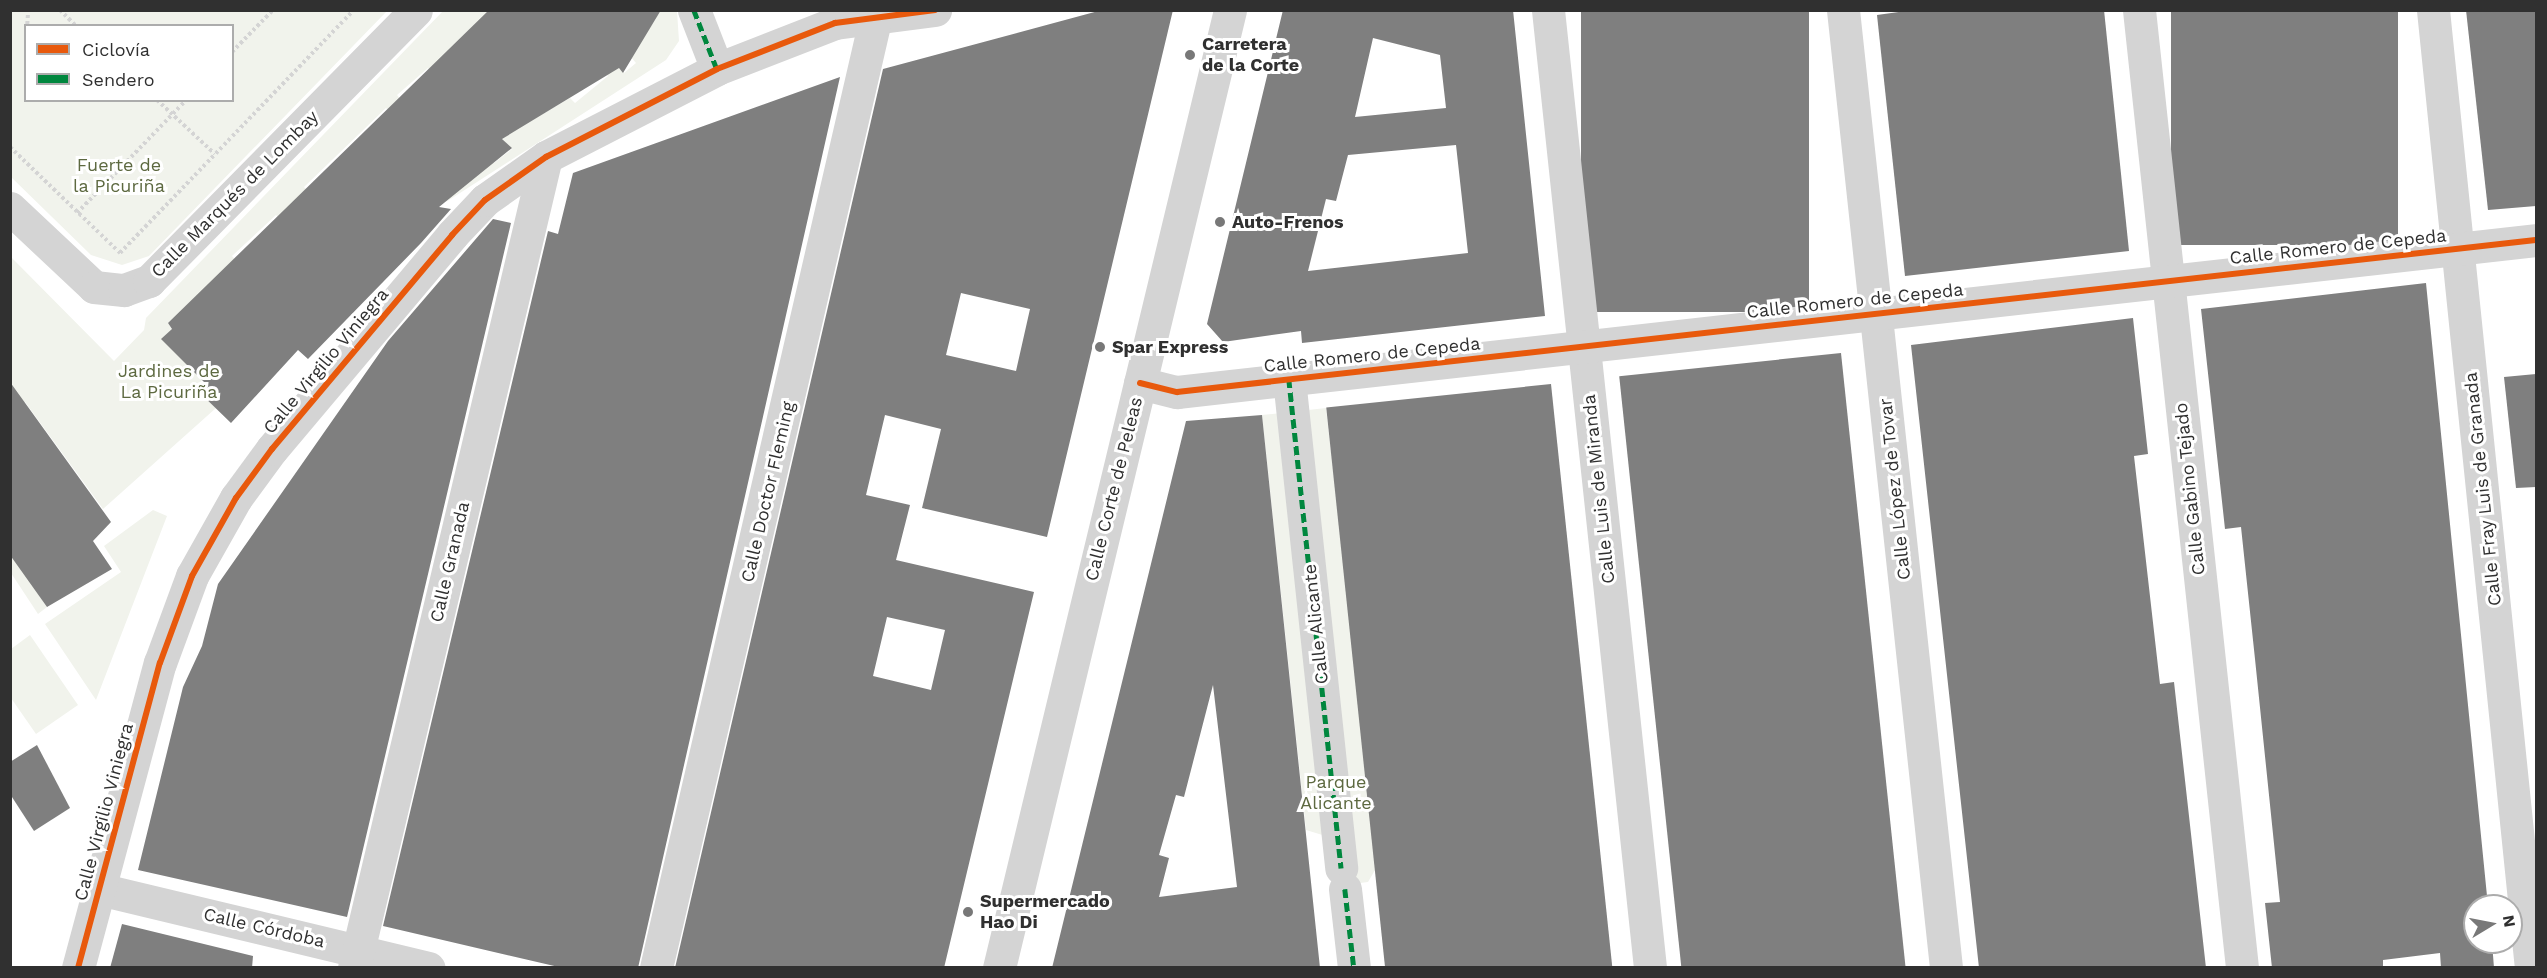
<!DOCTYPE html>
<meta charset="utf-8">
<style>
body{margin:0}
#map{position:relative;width:2547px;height:978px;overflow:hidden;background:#fff;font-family:"Work Sans",sans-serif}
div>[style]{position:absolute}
.green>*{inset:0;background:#f1f3ec}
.building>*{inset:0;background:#7f7f7f;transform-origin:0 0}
.path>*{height:4px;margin-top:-2px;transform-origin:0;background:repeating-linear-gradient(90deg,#d4d4d4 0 3px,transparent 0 6px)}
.minor>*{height:33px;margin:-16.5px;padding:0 16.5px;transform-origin:16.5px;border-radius:16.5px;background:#d4d4d4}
.quiet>*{height:4.5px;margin-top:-2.25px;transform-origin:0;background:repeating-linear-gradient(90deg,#00873e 0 9px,transparent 0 13.5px)}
.cycleway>*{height:6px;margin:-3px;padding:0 3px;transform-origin:3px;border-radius:3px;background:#e8590c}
.dots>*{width:16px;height:16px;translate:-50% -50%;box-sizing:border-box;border:3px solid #fff;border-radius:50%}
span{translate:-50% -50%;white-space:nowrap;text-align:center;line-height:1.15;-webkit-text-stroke:6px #fff;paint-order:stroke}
.poi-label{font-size:18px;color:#303030;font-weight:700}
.left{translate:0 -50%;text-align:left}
.park-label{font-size:18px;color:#5d6940}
.street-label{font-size:18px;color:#303030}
.frame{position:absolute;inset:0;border:12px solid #303030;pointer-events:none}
.legend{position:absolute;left:24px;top:24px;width:210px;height:78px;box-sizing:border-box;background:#fff;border:2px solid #acacac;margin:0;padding:8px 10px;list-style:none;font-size:18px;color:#303030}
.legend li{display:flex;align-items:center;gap:12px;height:30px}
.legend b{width:30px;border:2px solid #acacac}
.north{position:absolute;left:2463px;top:894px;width:60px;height:60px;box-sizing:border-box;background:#fff;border:2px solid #acacac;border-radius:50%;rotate:80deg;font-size:16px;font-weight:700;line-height:24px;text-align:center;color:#303030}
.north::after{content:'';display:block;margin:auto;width:21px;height:27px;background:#787878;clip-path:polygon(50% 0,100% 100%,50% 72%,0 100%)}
</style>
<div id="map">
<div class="green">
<div style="clip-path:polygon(evenodd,10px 11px,11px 10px,387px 11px,149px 256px,122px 265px,91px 255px,11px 177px,10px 11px,26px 26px,232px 26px,232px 100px,26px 100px,26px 26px)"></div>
<div style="clip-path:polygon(443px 11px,489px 11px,438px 78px,428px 68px,397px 95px,407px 107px,396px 118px,386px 108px,304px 187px,311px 195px,283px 222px,276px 215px,232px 256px,240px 265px,168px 323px,202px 380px,195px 388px,216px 408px,103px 509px,25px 402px,11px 410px,10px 256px,114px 361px,144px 330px,146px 318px)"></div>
<div style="clip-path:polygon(645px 11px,677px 11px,679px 41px,666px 60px,446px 202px,486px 155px,494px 163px,512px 149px,501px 138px,570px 98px,575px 103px,608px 76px,585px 48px,592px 42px,624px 73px,636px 63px,630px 56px,656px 19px)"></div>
<div style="clip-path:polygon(1326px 408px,1378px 865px,1368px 882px,1352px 884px,1329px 837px,1306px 830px,1262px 415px)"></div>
<div style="clip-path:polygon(153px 510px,167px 516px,96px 700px,45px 624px,121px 572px,104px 546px)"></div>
<div style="clip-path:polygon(10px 552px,47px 607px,38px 614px,11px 573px)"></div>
<div style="clip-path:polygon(30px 635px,78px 705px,36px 734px,11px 698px,11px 649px)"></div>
</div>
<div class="building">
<div style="clip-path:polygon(489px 10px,661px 10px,623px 73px,619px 68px,502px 139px,512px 148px,439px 207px,451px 209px,421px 243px,308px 359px,298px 350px,231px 423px,199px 392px,207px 385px,161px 339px,172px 329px,168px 323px)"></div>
<div style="clip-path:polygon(evenodd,1102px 10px,1173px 10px,1047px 537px,922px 508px,941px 429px,885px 415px,866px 495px,910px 505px,896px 560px,1034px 592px,944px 968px,675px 968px,883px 69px,1102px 10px,961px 293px,1030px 309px,1016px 371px,946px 355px,961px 293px,1102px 10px,887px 617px,945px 630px,931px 690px,873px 676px,887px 617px)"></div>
<div style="clip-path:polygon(evenodd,1283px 10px,1513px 10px,1545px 316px,1302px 343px,1301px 331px,1223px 342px,1207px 324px,1283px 10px,1373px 38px,1440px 55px,1446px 108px,1355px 117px,1373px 38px,1283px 10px,1456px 145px,1468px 253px,1308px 271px,1326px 199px,1336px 201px,1348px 155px,1456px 145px)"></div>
<div style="left:1581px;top:10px;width:228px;height:302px"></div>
<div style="clip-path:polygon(1913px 10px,2104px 10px,2129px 251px,1905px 276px,1877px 15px)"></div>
<div style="left:2171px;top:10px;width:227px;height:235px"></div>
<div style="clip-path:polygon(2466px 10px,2536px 10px,2536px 206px,2488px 210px)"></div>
<div style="clip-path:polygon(840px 77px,638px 968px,563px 968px,383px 926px,548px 231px,558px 234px,573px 173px)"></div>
<div style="clip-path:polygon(493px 219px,511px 223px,347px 917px,138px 870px,183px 687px,202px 646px,218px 584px,388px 341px)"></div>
<div style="clip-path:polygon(2426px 283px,2488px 906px,2475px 906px,2475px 942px,2492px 942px,2494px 968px,2441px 968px,2440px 953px,2383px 960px,2383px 968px,2272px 968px,2265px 903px,2280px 902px,2255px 659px,2241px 527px,2225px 529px,2201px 309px)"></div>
<div style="clip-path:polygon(2133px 318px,2148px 454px,2134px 456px,2160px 684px,2174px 682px,2206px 968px,1979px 968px,1911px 345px)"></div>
<div style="left:1841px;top:353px;width:619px;height:223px;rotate:84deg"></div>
<div style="clip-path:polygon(2536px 374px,2536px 487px,2516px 488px,2504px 377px)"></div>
<div style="clip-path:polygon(10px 382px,111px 522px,93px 541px,112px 569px,47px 607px,10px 555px)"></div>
<div style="left:1551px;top:384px;width:588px;height:226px;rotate:84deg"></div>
<div style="clip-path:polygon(evenodd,1262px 415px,1320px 968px,1052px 968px,1186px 421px,1262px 415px,1213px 685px,1237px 887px,1159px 897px,1169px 858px,1159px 855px,1176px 795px,1184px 797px,1213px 685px)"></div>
<div style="clip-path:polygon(37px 745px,70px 808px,34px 831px,10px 794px,10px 762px)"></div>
<div style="clip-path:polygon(122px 924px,253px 956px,252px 968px,110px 968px)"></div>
</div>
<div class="path">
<div style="left:60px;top:10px;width:23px;rotate:45deg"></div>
<div style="left:26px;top:42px;width:32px;rotate:-86deg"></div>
<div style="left:232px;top:52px;width:59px;rotate:-45.7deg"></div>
<div style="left:157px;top:100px;width:79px;rotate:43deg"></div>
<div style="left:10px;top:147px;width:153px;rotate:43.9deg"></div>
<div style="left:120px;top:253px;width:337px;rotate:-46.1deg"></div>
<div style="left:77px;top:213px;width:157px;rotate:-46deg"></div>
</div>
<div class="minor">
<div style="left:694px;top:10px;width:63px;rotate:68.7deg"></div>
<div style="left:1548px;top:10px;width:963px;rotate:83.92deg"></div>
<div style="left:1843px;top:10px;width:964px;rotate:83.86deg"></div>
<div style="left:2139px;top:10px;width:964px;rotate:83.86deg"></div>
<div style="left:2433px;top:10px;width:963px;rotate:84.16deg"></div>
<div style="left:10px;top:208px;width:115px;rotate:43.2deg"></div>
<div style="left:94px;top:287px;width:30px;rotate:6deg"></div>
<div style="left:124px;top:290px;width:27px;rotate:-20deg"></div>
<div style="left:149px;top:281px;width:380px;rotate:-45.4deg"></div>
<div style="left:1289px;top:379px;width:492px;rotate:83.9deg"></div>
<div style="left:1140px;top:383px;width:38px;rotate:14deg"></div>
<div style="left:1177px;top:392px;width:1367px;rotate:-6.38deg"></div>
<div style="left:99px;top:889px;width:339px;rotate:13.5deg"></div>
<div style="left:1345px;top:889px;width:80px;rotate:83.5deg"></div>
<div style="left:78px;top:968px;width:316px;rotate:-75deg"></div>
<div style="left:160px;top:663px;width:93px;rotate:-69.8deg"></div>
<div style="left:192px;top:576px;width:90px;rotate:-60.6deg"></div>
<div style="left:236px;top:498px;width:61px;rotate:-53.7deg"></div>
<div style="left:272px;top:449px;width:280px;rotate:-49.9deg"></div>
<div style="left:452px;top:235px;width:48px;rotate:-46.7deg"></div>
<div style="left:485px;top:200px;width:75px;rotate:-35.2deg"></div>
<div style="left:546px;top:157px;width:192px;rotate:-27.2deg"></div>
<div style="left:717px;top:69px;width:127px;rotate:-21.3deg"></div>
<div style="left:835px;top:23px;width:101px;rotate:-7.4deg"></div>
<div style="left:354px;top:968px;width:833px;rotate:-76.68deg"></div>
<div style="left:656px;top:968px;width:977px;rotate:-76.99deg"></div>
<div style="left:999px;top:968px;width:985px;rotate:-76.44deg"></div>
</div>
<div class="quiet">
<div style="left:694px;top:10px;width:63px;rotate:68.7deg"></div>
<div style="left:1289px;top:379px;width:492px;rotate:83.9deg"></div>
<div style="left:1345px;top:889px;width:80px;rotate:83.5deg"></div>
</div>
<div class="cycleway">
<div style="left:1140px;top:383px;width:38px;rotate:14deg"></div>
<div style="left:1177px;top:392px;width:1367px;rotate:-6.38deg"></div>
<div style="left:78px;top:968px;width:316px;rotate:-75deg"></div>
<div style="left:160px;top:663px;width:93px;rotate:-69.8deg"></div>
<div style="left:192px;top:576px;width:90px;rotate:-60.6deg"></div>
<div style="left:236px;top:498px;width:61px;rotate:-53.7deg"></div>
<div style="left:272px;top:449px;width:280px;rotate:-49.9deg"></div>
<div style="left:452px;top:235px;width:48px;rotate:-46.7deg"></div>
<div style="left:485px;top:200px;width:75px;rotate:-35.2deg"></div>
<div style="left:546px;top:157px;width:192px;rotate:-27.2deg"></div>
<div style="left:717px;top:69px;width:127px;rotate:-21.3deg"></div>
<div style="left:835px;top:23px;width:101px;rotate:-7.4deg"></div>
</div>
<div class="dots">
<div style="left:1190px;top:55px;background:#787878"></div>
<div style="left:1220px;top:222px;background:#787878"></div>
<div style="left:1100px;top:347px;background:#787878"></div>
<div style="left:968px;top:912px;background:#787878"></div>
</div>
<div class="poi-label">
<span class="left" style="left:1202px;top:55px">Carretera<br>de la Corte</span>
<span class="left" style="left:1232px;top:222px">Auto-Frenos</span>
<span class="left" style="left:1112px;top:347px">Spar Express</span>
<span class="left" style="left:980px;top:912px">Supermercado<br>Hao Di</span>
</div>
<div class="park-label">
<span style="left:119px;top:176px">Fuerte de<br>la Picuriña</span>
<span style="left:169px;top:382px">Jardines de<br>La Picuriña</span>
<span style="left:1336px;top:793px">Parque<br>Alicante</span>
</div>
<div class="street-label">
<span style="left:235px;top:194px;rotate:-45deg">Calle Marqués de Lombay</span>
<span style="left:2338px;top:247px;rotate:-6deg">Calle Romero de Cepeda</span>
<span style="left:1855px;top:301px;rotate:-6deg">Calle Romero de Cepeda</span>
<span style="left:1372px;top:355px;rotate:-6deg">Calle Romero de Cepeda</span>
<span style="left:326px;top:361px;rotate:-50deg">Calle Virgilio Viniegra</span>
<span style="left:1114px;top:489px;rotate:-76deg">Calle Corte de Peleas</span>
<span style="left:1599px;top:489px;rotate:-96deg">Calle Luis de Miranda</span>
<span style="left:1895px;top:489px;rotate:-96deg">Calle López de Tovar</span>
<span style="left:2190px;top:489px;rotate:-96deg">Calle Gabino Tejado</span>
<span style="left:2483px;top:489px;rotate:-96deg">Calle Fray Luis de Granada</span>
<span style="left:768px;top:492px;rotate:-77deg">Calle Doctor Fleming</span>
<span style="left:450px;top:562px;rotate:-77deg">Calle Granada</span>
<span style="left:1316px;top:624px;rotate:-96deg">Calle Alicante</span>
<span style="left:104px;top:812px;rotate:-75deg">Calle Virgilio Viniegra</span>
<span style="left:264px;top:928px;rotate:13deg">Calle Córdoba</span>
</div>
<div class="frame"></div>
<ul class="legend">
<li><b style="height:8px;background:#e8590c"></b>Ciclovía</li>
<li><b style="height:8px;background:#00873e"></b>Sendero</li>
</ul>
<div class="north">N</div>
</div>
